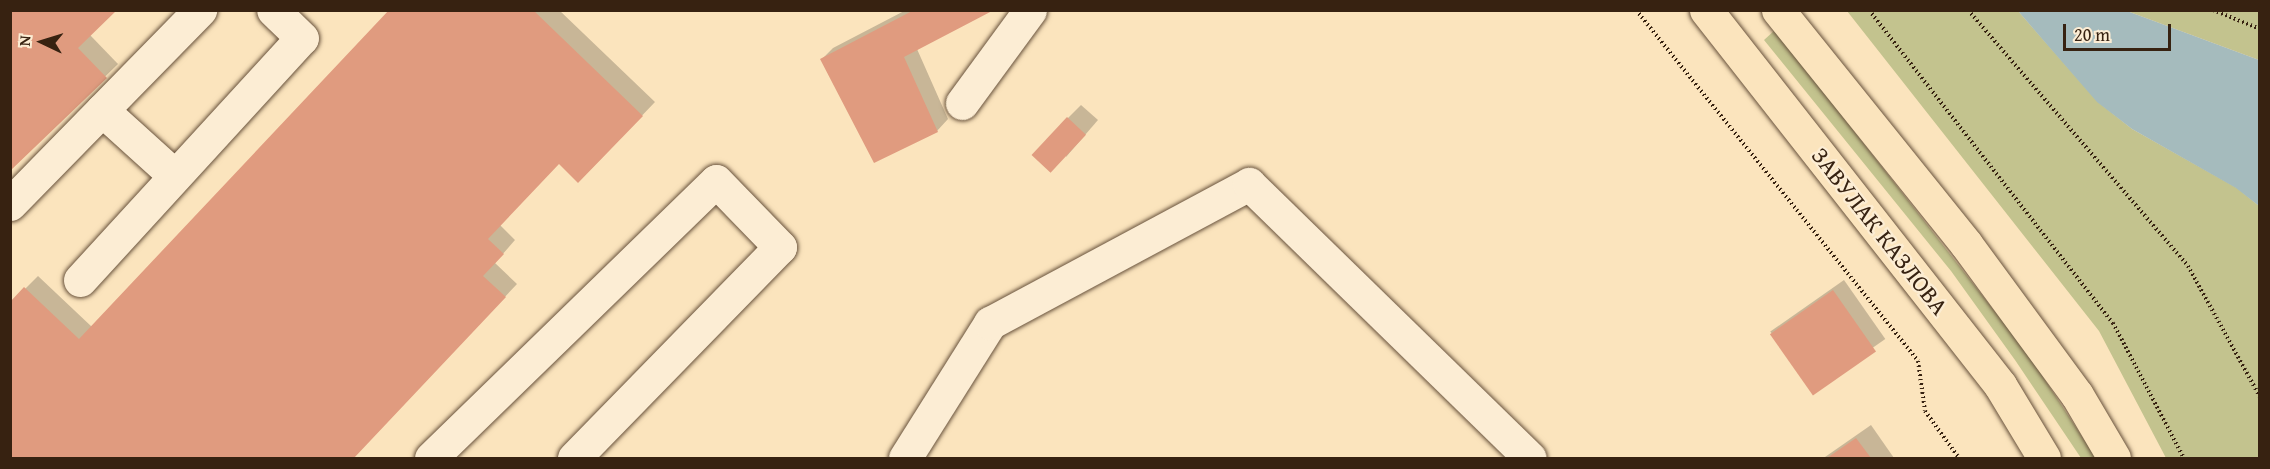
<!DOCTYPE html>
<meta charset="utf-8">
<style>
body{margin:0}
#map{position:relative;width:2270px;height:469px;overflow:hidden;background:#fbe4bd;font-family:"Gentium Book Plus",serif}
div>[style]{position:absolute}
.green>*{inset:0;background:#c3c38e}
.water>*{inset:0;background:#a5bbbd}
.shadow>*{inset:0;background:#0003;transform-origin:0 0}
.building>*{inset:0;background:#e09b7f;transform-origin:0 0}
.path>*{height:4px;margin-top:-2px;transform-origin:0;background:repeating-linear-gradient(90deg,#372211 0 1.5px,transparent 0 4.5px)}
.roads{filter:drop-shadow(0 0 2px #68523c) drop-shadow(0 0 2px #68523c)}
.minor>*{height:33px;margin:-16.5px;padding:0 16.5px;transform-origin:16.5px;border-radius:16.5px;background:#fcedd4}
.major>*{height:33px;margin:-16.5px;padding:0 16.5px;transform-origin:16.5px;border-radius:16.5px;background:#fbe4bd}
span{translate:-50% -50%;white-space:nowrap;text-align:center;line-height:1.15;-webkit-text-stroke:4.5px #fcedd4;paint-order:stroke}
.street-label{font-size:24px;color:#372211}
.frame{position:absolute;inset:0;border:12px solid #372211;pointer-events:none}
.north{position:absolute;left:12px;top:12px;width:60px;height:60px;-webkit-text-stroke:4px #fcedd4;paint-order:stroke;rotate:274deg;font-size:16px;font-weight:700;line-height:24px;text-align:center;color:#372211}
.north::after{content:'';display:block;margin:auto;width:21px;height:27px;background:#372211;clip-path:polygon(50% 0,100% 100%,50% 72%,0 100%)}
.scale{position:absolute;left:2063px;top:24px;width:108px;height:27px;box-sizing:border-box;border:3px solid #372211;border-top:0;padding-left:8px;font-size:18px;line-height:21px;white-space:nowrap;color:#372211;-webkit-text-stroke:4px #fcedd4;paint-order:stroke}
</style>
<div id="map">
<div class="green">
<div style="clip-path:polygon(1847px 11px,2018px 11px,2098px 102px,2132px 129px,2237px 188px,2259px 206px,2259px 458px,2166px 458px,2099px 331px)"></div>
<div style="clip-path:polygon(2127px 11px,2259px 11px,2259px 60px)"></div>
<div style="clip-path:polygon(1775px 30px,2028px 354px,2096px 458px,2081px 458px,2015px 360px,1951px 271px,1764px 40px)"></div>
</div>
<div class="water">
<div style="clip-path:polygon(2018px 11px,2127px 11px,2259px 60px,2259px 206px,2236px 188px,2132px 129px,2097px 102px)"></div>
</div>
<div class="shadow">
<div style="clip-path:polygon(10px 10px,90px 35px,118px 64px,10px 169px)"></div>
<div style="clip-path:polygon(391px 10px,559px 10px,655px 102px,591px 169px,559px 162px,500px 225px,515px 240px,495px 263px,517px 284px,353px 458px,10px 458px,10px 304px,38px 276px,92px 327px)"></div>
<div style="clip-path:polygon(906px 10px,991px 10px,917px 49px,948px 119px,937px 131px,822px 59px,833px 48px)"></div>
<div style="clip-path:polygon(1081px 105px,1098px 120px,1066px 157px,1068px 118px)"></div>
<div style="left:1844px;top:280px;width:72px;height:90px;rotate:55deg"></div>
<div style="clip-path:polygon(1871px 425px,1894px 458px,1824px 458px,1825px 457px)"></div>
</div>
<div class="building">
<div style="clip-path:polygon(10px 10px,117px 10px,78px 48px,107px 78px,10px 171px)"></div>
<div style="clip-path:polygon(389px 10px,533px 10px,643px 116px,578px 183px,559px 164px,488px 239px,504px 254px,483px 276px,506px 297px,354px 458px,10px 458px,10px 302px,24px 287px,79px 339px)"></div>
<div style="clip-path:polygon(914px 10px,994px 10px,904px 57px,938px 132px,874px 163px,820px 59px)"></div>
<div style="left:1067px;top:117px;width:26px;height:52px;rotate:43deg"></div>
<div style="left:1833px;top:290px;width:75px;height:77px;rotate:55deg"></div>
<div style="clip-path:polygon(1856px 438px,1871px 458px,1827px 458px)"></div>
</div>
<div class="path">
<div style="left:1636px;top:10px;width:450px;rotate:51.2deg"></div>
<div style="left:1918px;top:361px;width:50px;rotate:82deg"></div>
<div style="left:1925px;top:411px;width:58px;rotate:54.1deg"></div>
<div style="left:1869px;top:10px;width:397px;rotate:52.1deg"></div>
<div style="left:2113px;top:323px;width:153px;rotate:62.3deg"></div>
<div style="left:1968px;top:10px;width:338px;rotate:49.3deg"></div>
<div style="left:2188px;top:266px;width:149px;rotate:61.2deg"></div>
<div style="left:2213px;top:10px;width:51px;rotate:22deg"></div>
</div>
<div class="roads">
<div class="minor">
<div style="left:962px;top:103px;width:115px;rotate:-53.8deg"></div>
<div style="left:102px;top:110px;width:98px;rotate:42.1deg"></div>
<div style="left:10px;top:204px;width:272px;rotate:-45.6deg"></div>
<div style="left:80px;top:280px;width:328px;rotate:-47.5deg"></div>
<div style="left:302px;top:38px;width:40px;rotate:-136deg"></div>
<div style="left:431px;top:458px;width:397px;rotate:-44.2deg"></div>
<div style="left:716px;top:181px;width:92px;rotate:45.9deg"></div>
<div style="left:780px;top:247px;width:295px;rotate:134.3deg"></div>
<div style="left:905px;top:458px;width:160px;rotate:-57.8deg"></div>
<div style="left:990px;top:323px;width:294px;rotate:-28.2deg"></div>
<div style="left:1249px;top:184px;width:392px;rotate:44.3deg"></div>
</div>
<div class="major">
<div style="left:1706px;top:10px;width:477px;rotate:51.9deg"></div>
<div style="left:2000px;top:385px;width:85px;rotate:58.9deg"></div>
<div style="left:1778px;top:10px;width:300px;rotate:51.2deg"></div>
<div style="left:1966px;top:244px;width:187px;rotate:53.7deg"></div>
<div style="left:2077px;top:395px;width:73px;rotate:59.6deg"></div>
</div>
</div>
<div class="street-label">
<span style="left:1880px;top:231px;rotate:52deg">ЗАВУЛАК КАЗЛОВА</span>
</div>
<div class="frame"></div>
<div class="north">N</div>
<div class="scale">20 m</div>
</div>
